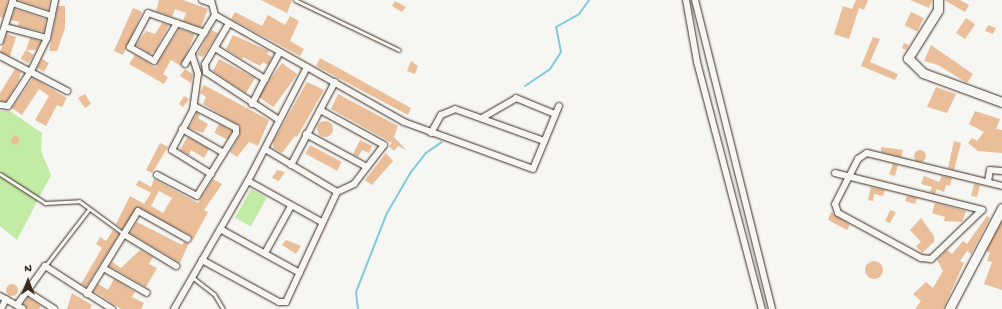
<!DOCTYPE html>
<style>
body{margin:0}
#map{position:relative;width:1002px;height:309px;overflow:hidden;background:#f6f6f2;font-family:"Gochi Hand",sans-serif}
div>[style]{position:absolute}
.green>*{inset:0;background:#c2eba6;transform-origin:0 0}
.stream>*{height:2px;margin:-1px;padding:0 1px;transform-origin:1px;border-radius:1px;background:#7ecbdd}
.building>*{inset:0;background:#ebbe9a;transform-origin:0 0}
.round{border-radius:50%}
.roads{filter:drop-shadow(0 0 1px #3b2a1e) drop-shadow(0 0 1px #3b2a1e)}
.lane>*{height:3px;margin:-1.5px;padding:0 1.5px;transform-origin:1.5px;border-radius:1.5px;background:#f6f6f2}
.street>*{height:6px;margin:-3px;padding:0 3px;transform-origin:3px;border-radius:3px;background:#f6f6f2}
.secondary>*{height:9px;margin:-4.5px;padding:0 4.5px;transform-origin:4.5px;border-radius:4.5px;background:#f6f6f2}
span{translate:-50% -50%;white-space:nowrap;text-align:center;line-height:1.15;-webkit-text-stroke:3px #f6f6f2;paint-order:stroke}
.north{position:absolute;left:8px;top:261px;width:40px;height:40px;-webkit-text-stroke:3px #f6f6f2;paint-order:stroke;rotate:0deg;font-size:11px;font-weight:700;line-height:16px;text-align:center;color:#3b2a1e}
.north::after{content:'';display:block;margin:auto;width:14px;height:18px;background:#3b2a1e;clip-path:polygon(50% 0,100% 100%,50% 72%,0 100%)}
</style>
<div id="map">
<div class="green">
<div style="clip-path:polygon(0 111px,10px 111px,42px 133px,41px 151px,51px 175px,17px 240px,0 226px)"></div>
<div style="left:251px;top:189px;width:18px;height:33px;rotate:29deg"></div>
</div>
<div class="stream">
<div style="left:525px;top:86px;width:30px;rotate:-34deg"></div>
<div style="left:550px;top:69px;width:20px;rotate:-57deg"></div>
<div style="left:561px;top:52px;width:25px;rotate:-101deg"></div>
<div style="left:556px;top:27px;width:26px;rotate:-29deg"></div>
<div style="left:579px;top:14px;width:17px;rotate:-54deg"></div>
<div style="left:358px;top:309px;width:17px;rotate:-97deg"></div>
<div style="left:356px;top:292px;width:85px;rotate:-68.6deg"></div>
<div style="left:387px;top:213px;width:48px;rotate:-59.7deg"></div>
<div style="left:411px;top:172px;width:24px;rotate:-52deg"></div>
<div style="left:426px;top:153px;width:19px;rotate:-35deg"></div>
</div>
<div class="building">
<div style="clip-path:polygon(0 0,8px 0,3px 18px,0 17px)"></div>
<div style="clip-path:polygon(17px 0,50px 0,48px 10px)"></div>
<div style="clip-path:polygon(159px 0,183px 0,208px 9px,201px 27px,183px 21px,186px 13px,175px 9px,172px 17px,156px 11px)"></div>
<div style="clip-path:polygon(261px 0,292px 0,287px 13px)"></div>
<div style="clip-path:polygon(856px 0,868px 0,864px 10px,859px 8px,849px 39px,834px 34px,843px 6px,852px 9px)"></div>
<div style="clip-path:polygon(910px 0,932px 0,932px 1px,929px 8px)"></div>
<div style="clip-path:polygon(944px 0,960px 0,969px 5px,965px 12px)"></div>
<div style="clip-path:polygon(395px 1px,406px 7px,402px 12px,392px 6px)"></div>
<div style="clip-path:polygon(58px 6px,65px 6px,65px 28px,57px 51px,49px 51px)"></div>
<div style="left:133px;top:8px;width:10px;height:47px;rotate:24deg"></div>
<div style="clip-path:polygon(15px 9px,46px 19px,44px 32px,18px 26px,19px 22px,11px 20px)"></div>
<div style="clip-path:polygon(235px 12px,262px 26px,268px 15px,285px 25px,290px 16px,299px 21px,290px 41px,304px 49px,300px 56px,231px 19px)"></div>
<div style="left:911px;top:12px;width:14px;height:15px;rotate:25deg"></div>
<div style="left:966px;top:18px;width:11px;height:18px;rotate:34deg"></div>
<div style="clip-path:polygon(162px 23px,169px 25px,155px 51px,150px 54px,136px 45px,146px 31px,155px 34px)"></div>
<div style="clip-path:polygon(988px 25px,996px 28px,993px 34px,985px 31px)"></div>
<div style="clip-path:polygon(179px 29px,195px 34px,181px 66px,171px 60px,163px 74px,168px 77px,164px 84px,129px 64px,135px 55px,155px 67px)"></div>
<div style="clip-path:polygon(211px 30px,218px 33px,203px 57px,197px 55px)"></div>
<div style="clip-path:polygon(7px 34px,16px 37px,10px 56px,0 52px)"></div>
<div style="clip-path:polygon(233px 35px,269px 51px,267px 54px,272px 57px,268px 65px,263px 62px,260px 66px,243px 57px,242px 59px,226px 49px)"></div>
<div style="clip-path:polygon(873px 37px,880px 39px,870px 62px,898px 74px,895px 80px,861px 66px)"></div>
<div style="clip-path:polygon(30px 38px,41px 41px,36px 50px,26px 50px)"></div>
<div style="clip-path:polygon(904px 43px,909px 45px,906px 50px,902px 48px)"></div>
<div style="clip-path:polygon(931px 45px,973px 74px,967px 83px,938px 65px,924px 61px)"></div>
<div style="left:26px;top:50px;width:9px;height:10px;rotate:32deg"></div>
<div style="clip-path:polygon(320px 58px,411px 108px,408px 115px,316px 66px)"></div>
<div style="left:42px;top:59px;width:8px;height:10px;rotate:30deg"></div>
<div style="clip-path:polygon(219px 59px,255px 78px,246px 93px,213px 71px)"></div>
<div style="clip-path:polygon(411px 61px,418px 66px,415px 74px,407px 71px)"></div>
<div style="left:282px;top:63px;width:19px;height:41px;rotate:36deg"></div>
<div style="clip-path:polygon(15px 69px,21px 72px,19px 80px,6px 101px,0 101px,0 93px)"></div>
<div style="clip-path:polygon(185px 69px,193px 74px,191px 83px,180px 76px)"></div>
<div style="clip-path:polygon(33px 78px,67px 98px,62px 107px,57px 105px,46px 126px,35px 120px,49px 96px,39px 89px,22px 115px,12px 108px)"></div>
<div style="clip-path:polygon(307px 82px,324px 90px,297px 137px,295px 136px,282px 153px,273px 148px,273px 142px)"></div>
<div style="clip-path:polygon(204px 85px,269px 120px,258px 146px,249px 142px,237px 157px,230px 152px,240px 135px,240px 126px,203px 104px,206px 97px,200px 93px)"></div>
<div style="clip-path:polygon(936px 87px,956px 94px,947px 113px,927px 107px)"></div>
<div style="clip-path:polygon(85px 94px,91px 104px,85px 108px,78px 98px)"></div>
<div style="clip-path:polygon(338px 94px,398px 126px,394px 137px,406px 150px,398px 146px,394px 151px,389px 146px,392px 143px,331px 109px)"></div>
<div style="clip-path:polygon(184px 96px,189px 99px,183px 107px,179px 104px)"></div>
<div style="clip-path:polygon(975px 111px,1000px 119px,996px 129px,1002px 130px,1002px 153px,978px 151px,968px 143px,972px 138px,977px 141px,984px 132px,969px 124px)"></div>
<div style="clip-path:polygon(197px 113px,200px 114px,198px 118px,208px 124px,203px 133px,189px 128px)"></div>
<div class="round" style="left:317px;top:121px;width:16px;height:16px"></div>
<div style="left:219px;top:124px;width:15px;height:10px;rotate:28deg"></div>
<div style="left:14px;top:135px;width:7px;height:8px;rotate:27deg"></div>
<div style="clip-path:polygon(187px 137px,209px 149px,204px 158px,191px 150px,189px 155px,180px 150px)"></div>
<div style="clip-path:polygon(360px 140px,372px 146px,369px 153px,362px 150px,358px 157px,353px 154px)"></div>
<div style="clip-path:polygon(954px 141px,961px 143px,954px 170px,948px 168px)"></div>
<div style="clip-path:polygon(160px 143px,168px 147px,152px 173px,146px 170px)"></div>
<div style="left:310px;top:145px;width:36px;height:10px;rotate:28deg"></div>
<div style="clip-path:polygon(881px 147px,903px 150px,901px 157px,881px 152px)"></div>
<div class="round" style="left:914px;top:150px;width:12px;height:12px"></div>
<div style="clip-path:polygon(386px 153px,393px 161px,372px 185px,365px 180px)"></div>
<div style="clip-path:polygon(893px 164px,898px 165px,895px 176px,889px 174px)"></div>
<div style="clip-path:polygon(277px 170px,285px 172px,279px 181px,272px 178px)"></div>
<div style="clip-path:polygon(924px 176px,939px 182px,942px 176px,952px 178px,950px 186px,946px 185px,944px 192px,937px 189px,935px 194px,930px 192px,932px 187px,921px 184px)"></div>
<div style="clip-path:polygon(evenodd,154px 179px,198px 203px,213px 179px,222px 184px,204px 210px,208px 212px,193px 240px,190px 235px,138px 207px,122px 229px,116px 224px,130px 196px,144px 204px,151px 193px,136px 185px,139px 180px,151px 187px,154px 179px,159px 191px,172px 198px,163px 213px,151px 206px,159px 191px)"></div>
<div style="clip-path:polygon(974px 184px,983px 186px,980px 185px,977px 197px,971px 196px)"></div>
<div style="clip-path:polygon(871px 187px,885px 190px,883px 196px,874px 194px,873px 201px,868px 200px)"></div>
<div style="clip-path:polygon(907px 196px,917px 198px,915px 204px,905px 201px)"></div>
<div style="clip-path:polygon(935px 203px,966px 211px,962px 222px,944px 221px,945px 217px,932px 213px)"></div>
<div style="clip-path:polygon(890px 210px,896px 212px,890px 223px,885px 221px)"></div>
<div style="clip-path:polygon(831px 212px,850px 225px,847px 230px,828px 220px)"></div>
<div style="clip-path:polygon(987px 216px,990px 218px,971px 254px,967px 251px,960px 261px,964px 263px,943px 309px,915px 309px,921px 301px,913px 294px,926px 282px,933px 288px,943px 271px,937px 260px,947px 250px,952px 254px,963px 241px,967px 244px)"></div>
<div style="clip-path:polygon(921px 218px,934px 236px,934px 242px,922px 253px,916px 246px,921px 242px,910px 230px)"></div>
<div style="clip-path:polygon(1002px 221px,1002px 290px,984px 284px,992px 262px,987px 261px,990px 253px,986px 251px)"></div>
<div style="clip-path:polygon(137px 222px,182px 245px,184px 242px,189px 243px,180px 263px,130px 233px)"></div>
<div style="clip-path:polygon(113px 230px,119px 234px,86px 287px,81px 284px,102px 248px,96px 244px,100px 237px,106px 241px)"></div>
<div style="clip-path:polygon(286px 240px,301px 246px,296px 254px,282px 245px)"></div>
<div style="clip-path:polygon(140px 250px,153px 257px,149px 264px,157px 268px,146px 287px,109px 266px,112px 262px,121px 268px)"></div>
<div class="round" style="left:865px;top:261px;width:18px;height:18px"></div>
<div style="clip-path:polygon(114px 279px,135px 292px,132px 297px,144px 303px,141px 309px,121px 309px,94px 291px,98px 284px,108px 290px)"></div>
<div class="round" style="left:6px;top:284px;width:12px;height:12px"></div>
<div style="clip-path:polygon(72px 293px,92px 305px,90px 309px,67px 309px)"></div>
<div style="clip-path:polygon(28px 297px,41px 306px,39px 309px,27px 309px,24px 304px)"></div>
</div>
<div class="roads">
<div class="lane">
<div style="left:295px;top:0;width:115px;rotate:25.7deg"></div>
<div style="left:0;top:174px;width:54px;rotate:32.8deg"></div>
<div style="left:45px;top:203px;width:34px;rotate:-3deg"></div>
<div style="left:79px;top:201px;width:56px;rotate:36.3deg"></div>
<div style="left:45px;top:266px;width:72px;rotate:-52.3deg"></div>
<div style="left:192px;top:277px;width:28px;rotate:38deg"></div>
<div style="left:214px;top:294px;width:17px;rotate:59deg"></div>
</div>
<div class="street">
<div style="left:202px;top:0;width:9px;rotate:18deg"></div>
<div style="left:686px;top:0;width:63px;rotate:79.9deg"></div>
<div style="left:697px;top:62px;width:255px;rotate:75.3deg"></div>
<div style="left:695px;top:0;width:318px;rotate:76deg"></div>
<div style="left:12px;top:3px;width:42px;rotate:18deg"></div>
<div style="left:215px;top:15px;width:217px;rotate:29.5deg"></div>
<div style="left:404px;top:122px;width:137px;rotate:20deg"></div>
<div style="left:533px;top:169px;width:68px;rotate:-67.6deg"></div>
<div style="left:177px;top:23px;width:44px;rotate:121.2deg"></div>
<div style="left:154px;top:61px;width:28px;rotate:-150deg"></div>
<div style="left:130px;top:47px;width:38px;rotate:-62deg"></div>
<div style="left:148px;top:13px;width:60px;rotate:19.3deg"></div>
<div style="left:228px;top:25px;width:45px;rotate:120.5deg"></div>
<div style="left:205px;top:64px;width:8px;rotate:83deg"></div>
<div style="left:206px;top:72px;width:87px;rotate:33.3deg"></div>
<div style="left:5px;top:27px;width:43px;rotate:14.7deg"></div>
<div style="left:0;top:41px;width:43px;rotate:-72.4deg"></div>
<div style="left:215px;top:48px;width:59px;rotate:31.8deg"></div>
<div style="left:265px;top:79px;width:31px;rotate:-61deg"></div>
<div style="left:192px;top:55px;width:20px;rotate:72deg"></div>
<div style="left:198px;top:74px;width:36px;rotate:98deg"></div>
<div style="left:193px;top:110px;width:45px;rotate:117.7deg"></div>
<div style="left:172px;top:150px;width:46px;rotate:31.6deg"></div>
<div style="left:0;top:56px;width:76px;rotate:27.6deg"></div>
<div style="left:185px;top:64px;width:57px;rotate:-58.5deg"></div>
<div style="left:215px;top:15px;width:16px;rotate:-105deg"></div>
<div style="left:252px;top:104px;width:28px;rotate:-63deg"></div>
<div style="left:0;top:105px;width:8px;rotate:7deg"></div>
<div style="left:8px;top:106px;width:42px;rotate:-56.7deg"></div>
<div style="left:31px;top:71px;width:37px;rotate:-64deg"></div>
<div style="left:47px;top:38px;width:39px;rotate:-78deg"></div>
<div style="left:482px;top:118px;width:39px;rotate:-30deg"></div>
<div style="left:516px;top:98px;width:42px;rotate:22.3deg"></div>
<div style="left:182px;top:129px;width:48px;rotate:29.7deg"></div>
<div style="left:431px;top:133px;width:21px;rotate:-61deg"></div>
<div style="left:441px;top:115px;width:15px;rotate:-23deg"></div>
<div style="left:455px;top:109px;width:95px;rotate:19.8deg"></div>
<div style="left:306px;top:134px;width:69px;rotate:28.4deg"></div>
<div style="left:265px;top:149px;width:84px;rotate:30.8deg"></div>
<div style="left:337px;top:192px;width:19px;rotate:-25deg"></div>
<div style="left:354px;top:184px;width:49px;rotate:-52.4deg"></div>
<div style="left:384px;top:145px;width:73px;rotate:-151.3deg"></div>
<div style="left:291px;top:165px;width:94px;rotate:-62.1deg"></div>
<div style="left:835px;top:173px;width:152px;rotate:14.1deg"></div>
<div style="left:157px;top:175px;width:45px;rotate:27.7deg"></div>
<div style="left:197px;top:196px;width:74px;rotate:-58.2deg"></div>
<div style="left:236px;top:133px;width:5px;rotate:-90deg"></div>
<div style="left:236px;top:128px;width:47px;rotate:-152.4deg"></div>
<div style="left:248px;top:181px;width:82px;rotate:29.1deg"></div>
<div style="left:988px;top:182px;width:12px;rotate:-81deg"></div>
<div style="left:990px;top:170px;width:12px;rotate:5deg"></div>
<div style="left:982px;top:210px;width:71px;rotate:136.1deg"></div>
<div style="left:931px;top:259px;width:10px;rotate:-174deg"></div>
<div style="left:921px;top:258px;width:94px;rotate:-151.5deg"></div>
<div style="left:838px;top:213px;width:9px;rotate:-108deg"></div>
<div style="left:835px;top:204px;width:51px;rotate:-62.9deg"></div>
<div style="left:858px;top:159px;width:11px;rotate:-34deg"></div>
<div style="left:867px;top:153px;width:139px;rotate:13.7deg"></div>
<div style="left:220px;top:229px;width:91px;rotate:28.8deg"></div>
<div style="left:125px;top:235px;width:60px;rotate:31.3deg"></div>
<div style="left:265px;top:253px;width:54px;rotate:-61deg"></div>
<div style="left:202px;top:260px;width:88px;rotate:28.6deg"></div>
<div style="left:279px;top:302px;width:7px"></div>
<div style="left:286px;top:302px;width:121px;rotate:-65.1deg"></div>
<div style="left:105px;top:269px;width:48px;rotate:29.7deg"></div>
<div style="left:28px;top:292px;width:31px;rotate:33deg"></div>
<div style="left:87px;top:294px;width:97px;rotate:-58.4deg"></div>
<div style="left:138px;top:211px;width:57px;rotate:29.2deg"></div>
<div style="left:0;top:296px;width:26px;rotate:29deg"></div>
<div style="left:17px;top:305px;width:48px;rotate:-54.3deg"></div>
<div style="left:45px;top:266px;width:80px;rotate:32.7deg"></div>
<div style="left:1px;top:309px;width:11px;rotate:-63deg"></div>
<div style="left:174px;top:309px;width:148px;rotate:-60deg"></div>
<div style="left:248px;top:181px;width:128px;rotate:-62.6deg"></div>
</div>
<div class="secondary">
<div style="left:938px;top:0;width:10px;rotate:90deg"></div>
<div style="left:938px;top:10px;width:57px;rotate:122deg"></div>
<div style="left:908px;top:58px;width:21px;rotate:45deg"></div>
<div style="left:923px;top:73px;width:84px;rotate:20.2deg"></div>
<div style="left:949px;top:309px;width:114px;rotate:-62.3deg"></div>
</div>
</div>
<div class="north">N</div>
</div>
